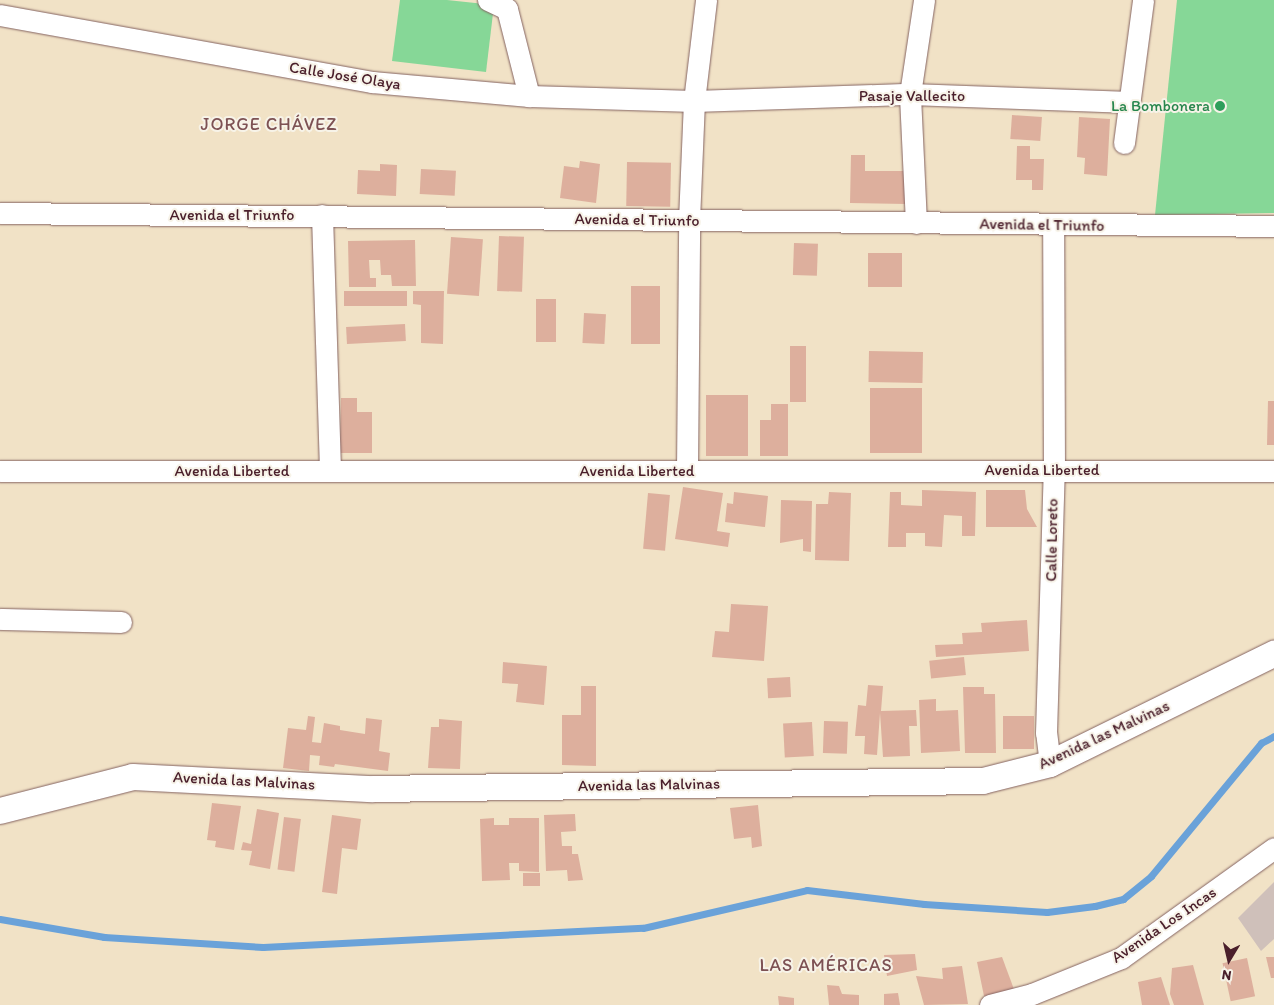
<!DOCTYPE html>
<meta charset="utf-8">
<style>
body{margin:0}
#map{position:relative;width:1274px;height:1005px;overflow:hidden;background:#f1e2c6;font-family:Itim,sans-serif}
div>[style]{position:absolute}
.industrial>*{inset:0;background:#cfc0ba}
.green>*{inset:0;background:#86d797}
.stream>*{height:7px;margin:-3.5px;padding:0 3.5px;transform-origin:3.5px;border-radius:3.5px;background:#6aa2d9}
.building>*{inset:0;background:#ddaf9d;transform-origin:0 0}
.roads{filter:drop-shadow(0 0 1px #846361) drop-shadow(0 0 1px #846361)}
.minor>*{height:21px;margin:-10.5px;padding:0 10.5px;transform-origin:10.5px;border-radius:10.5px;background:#fff}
.tertiary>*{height:26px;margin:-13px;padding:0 13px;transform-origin:13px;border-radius:13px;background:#fff}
.dots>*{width:14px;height:14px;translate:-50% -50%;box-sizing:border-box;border:2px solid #f7f3e8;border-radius:50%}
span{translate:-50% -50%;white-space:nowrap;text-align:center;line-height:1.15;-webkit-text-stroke:4px #f7f3e8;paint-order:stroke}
.street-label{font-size:16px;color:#4a1f2b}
.leisure-label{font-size:16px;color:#27864d}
.right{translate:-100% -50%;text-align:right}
.neighbourhood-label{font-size:18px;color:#7d5153;letter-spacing:1px}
.north{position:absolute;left:1204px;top:935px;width:50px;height:50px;-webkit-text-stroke:4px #f7f3e8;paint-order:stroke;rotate:189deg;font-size:14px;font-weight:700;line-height:20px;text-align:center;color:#4a1f2b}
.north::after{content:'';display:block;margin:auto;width:18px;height:22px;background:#4a1f2b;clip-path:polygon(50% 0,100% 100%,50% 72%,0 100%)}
</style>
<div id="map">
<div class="industrial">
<div style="clip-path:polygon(1274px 882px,1274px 939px,1261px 951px,1238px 918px)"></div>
</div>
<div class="green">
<div style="clip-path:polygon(400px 0,447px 0,494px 5px,486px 72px,392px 61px)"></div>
<div style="clip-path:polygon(1177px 0,1274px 0,1274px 213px,1155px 215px)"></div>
</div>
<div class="stream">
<div style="left:0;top:919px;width:106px;rotate:9.8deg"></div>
<div style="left:104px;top:937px;width:159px;rotate:3.6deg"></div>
<div style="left:263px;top:947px;width:380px;rotate:-2.9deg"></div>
<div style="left:643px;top:928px;width:168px;rotate:-13deg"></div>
<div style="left:807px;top:890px;width:118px;rotate:6.8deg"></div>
<div style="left:924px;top:904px;width:123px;rotate:3.7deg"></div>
<div style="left:1047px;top:912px;width:48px;rotate:-7.1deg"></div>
<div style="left:1095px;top:906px;width:29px;rotate:-14deg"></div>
<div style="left:1123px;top:899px;width:36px;rotate:-39deg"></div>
<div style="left:1151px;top:876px;width:173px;rotate:-50.4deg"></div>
<div style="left:1261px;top:743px;width:15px;rotate:-28deg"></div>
</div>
<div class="building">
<div style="left:1012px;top:115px;width:30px;height:24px;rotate:4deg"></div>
<div style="clip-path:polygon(1079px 117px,1110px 119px,1107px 176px,1084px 174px,1085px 158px,1077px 157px)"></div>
<div style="clip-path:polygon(1017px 146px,1030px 146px,1030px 159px,1044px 159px,1043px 190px,1032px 190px,1032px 180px,1016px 180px)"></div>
<div style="clip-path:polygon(851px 155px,865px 155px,865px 171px,907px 171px,906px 204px,850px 203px)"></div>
<div style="clip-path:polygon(580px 161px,600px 164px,596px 203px,560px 198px,564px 166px,579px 168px)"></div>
<div style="left:627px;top:162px;width:44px;height:44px;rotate:1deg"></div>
<div style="clip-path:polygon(380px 164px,397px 165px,396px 196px,357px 194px,358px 170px,380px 171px)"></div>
<div style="left:421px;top:169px;width:35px;height:25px;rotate:3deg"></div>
<div style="left:499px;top:236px;width:25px;height:55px;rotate:2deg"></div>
<div style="left:451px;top:237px;width:32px;height:57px;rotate:4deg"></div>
<div style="clip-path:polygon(415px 240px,416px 286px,392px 286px,391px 275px,381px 275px,380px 260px,369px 260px,370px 278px,376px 278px,376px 287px,349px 287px,348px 241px)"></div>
<div style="left:794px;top:243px;width:24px;height:32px;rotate:2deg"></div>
<div style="left:868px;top:253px;width:34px;height:34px"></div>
<div style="left:631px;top:286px;width:29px;height:58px"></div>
<div style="left:344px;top:291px;width:63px;height:15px"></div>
<div style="clip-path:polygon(413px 291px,444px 291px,443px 344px,421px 343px,421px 305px,413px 304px)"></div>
<div style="left:536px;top:299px;width:20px;height:43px"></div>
<div style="left:584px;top:313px;width:22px;height:30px;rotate:3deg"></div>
<div style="left:405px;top:324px;width:17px;height:59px;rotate:87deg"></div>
<div style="left:790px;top:346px;width:16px;height:56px"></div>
<div style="left:869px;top:351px;width:54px;height:31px;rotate:1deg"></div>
<div style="left:870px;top:388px;width:52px;height:65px"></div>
<div style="left:706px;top:395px;width:42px;height:61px"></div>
<div style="clip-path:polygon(341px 398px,357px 398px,357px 412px,372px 412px,372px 453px,340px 453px)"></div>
<div style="clip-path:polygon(1268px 401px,1274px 401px,1274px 445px,1267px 445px)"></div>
<div style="clip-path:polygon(771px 404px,788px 404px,788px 456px,760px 456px,760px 420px,771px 420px)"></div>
<div style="clip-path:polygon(683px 487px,723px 493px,717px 531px,730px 533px,728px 547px,675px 539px)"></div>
<div style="clip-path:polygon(922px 490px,976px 492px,975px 536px,962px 536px,962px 516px,944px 515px,942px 547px,925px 546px,925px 533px,906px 533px,906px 547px,888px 547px,890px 492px,901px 492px,901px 505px,922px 506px)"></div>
<div style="clip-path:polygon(986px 490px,1025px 490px,1027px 509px,1037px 527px,986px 527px)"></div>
<div style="clip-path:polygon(734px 492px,768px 496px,765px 527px,725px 522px,727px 503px,733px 504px)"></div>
<div style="clip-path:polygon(829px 492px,851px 493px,849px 561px,815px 560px,816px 504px,828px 504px)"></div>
<div style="left:648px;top:493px;width:22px;height:56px;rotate:5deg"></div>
<div style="clip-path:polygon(781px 500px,812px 501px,811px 552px,803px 551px,803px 539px,780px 543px)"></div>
<div style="clip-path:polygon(731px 604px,768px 606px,764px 661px,712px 657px,715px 631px,729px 632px)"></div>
<div style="clip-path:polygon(1027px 620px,1029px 651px,936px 657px,935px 645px,963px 644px,962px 633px,982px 632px,981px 623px)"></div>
<div style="left:964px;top:657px;width:18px;height:35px;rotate:84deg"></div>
<div style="clip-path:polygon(503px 662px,547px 666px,544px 705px,516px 702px,518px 684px,502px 683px)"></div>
<div style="left:790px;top:677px;width:20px;height:23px;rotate:87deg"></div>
<div style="clip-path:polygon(868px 685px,883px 686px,881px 711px,916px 710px,917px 726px,909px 726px,910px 756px,883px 757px,880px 713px,877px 755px,864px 754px,865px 736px,855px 736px,858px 705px,866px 706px)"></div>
<div style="clip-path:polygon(581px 686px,596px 686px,596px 766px,562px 765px,562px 715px,581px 715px)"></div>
<div style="clip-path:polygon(963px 687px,984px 687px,984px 694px,995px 694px,996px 753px,965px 753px)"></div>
<div style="clip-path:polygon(936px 699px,936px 711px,958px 710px,960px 751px,921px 753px,919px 700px)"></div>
<div style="clip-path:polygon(308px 716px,315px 717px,312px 742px,321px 743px,324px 723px,340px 726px,340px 730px,365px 734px,366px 718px,382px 720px,379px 751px,390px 753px,388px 771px,335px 764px,334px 767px,319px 765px,320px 756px,310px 755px,309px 771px,283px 768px,288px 728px,306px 730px)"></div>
<div style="left:1034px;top:716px;width:33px;height:31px;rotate:90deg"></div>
<div style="clip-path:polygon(439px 719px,462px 721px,460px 769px,428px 768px,431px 727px,439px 727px)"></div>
<div style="left:824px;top:721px;width:24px;height:32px;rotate:2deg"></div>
<div style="left:812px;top:722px;width:34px;height:29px;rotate:87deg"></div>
<div style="clip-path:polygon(212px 803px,241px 806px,234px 850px,215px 847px,216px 841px,207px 840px)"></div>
<div style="clip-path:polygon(758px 805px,762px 846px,752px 848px,751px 837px,734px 839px,730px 808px)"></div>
<div style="clip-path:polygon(257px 809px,279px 813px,270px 869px,249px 865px,252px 851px,241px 850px,243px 842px,251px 844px)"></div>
<div style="clip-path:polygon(575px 814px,576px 831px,561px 832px,562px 846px,572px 846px,572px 854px,578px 854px,583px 880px,568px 881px,567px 870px,546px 871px,544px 815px)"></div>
<div style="clip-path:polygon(332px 815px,361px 819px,357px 850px,342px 848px,337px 894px,322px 892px)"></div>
<div style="left:284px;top:817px;width:17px;height:53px;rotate:7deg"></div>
<div style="clip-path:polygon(494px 818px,494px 825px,509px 825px,509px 818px,539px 818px,539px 872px,519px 871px,519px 863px,509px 863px,510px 880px,482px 881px,480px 819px)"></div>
<div style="left:540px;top:873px;width:13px;height:17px;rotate:90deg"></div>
<div style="clip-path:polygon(915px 954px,917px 970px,887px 976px,884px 955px)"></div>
<div style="clip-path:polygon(1002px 957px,1015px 992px,984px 996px,977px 962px)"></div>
<div style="clip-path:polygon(1266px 957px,1274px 957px,1274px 978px,1271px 978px)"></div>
<div style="left:1247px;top:958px;width:39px;height:25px;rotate:78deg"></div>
<div style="clip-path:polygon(1193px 965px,1204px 1005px,1174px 1005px,1170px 994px,1172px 968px)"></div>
<div style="clip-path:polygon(962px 966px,968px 1004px,924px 1005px,916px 976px,943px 979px,942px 968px)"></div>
<div style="clip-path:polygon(1161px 977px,1170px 1005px,1142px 1005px,1138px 982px)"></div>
<div style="clip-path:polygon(827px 985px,839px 986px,842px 994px,859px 995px,859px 1005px,829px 1005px)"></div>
<div style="clip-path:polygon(898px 993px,900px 1005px,884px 1005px,884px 994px)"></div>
<div style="clip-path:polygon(778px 996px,794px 998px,794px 1005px,779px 1005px)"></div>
</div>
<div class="roads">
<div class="minor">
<div style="left:488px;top:0;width:21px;rotate:25deg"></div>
<div style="left:507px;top:9px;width:90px;rotate:75.8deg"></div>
<div style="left:0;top:15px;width:378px;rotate:10.2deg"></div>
<div style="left:372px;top:82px;width:158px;rotate:5.1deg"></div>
<div style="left:529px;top:96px;width:165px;rotate:1.7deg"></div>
<div style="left:694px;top:101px;width:216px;rotate:-1.9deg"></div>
<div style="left:910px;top:94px;width:220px;rotate:2.1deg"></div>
<div style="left:1124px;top:143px;width:144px;rotate:-82.4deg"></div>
<div style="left:0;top:213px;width:1274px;rotate:0.58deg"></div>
<div style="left:322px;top:215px;width:256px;rotate:88.2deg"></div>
<div style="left:916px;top:223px;width:129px;rotate:-92.7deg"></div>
<div style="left:910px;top:94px;width:95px;rotate:-81.5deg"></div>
<div style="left:0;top:471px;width:1274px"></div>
<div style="left:687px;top:471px;width:251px;rotate:-89.5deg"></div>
<div style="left:689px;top:220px;width:119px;rotate:-87.6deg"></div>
<div style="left:694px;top:101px;width:102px;rotate:-83.2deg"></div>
<div style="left:0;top:619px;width:121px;rotate:1.4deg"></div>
<div style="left:1050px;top:764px;width:31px;rotate:-97deg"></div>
<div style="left:1046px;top:733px;width:263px;rotate:-88.3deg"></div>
<div style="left:1054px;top:470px;width:245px;rotate:-90.2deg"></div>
<div style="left:990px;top:1005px;width:43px;rotate:-14.7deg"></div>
<div style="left:1032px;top:994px;width:96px;rotate:-22deg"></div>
<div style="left:1121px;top:958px;width:188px;rotate:-35.7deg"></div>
</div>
<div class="tertiary">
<div style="left:0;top:811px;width:137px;rotate:-14.3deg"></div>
<div style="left:133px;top:777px;width:240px;rotate:2.9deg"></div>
<div style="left:373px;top:789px;width:610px;rotate:-0.75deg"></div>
<div style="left:983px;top:781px;width:69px;rotate:-14.2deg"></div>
<div style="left:1050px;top:764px;width:250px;rotate:-26.2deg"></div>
</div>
</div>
<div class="dots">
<div style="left:1220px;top:106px;background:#2e9e5b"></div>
</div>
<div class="street-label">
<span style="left:345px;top:76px;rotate:9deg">Calle José Olaya</span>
<span style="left:912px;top:96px">Pasaje Vallecito</span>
<span style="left:232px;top:215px">Avenida el Triunfo</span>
<span style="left:637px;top:220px;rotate:1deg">Avenida el Triunfo</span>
<span style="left:1042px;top:225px;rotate:1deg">Avenida el Triunfo</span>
<span style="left:1042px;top:470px">Avenida Liberted</span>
<span style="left:232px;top:471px">Avenida Liberted</span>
<span style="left:637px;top:471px">Avenida Liberted</span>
<span style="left:1052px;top:540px;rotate:-89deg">Calle Loreto</span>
<span style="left:1104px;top:735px;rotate:-25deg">Avenida las Malvinas</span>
<span style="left:244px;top:781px;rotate:3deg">Avenida las Malvinas</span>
<span style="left:649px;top:785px;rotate:-1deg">Avenida las Malvinas</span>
<span style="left:1164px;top:925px;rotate:-34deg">Avenida Los Incas</span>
</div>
<div class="leisure-label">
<span class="right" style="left:1210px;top:106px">La Bombonera</span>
</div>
<div class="neighbourhood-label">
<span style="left:269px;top:124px">JORGE CHÁVEZ</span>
<span style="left:826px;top:965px">LAS AMÉRICAS</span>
</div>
<div class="north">N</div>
</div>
